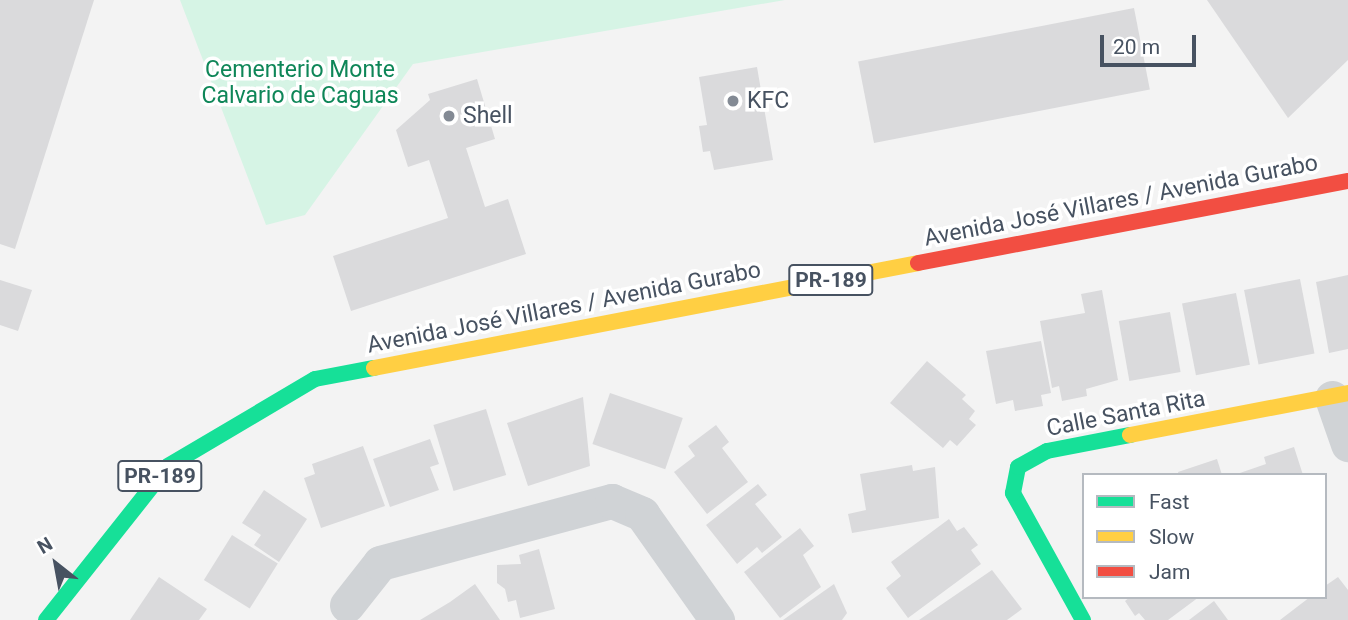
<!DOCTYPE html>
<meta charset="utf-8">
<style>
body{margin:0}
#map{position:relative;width:1348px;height:620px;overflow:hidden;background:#f3f3f3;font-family:Roboto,sans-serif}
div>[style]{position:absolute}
.green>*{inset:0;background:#d6f4e5}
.building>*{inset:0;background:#dadadc;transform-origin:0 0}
.street>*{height:35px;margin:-17.5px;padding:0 17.5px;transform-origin:17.5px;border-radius:17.5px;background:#d0d3d6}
.fast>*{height:16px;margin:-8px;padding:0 8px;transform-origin:8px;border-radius:8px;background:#16e098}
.slow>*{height:16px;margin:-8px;padding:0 8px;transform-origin:8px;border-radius:8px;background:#ffcf43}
.jam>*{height:16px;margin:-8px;padding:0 8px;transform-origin:8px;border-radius:8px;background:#f24e42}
.dots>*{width:19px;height:19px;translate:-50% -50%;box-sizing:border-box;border:4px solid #fff;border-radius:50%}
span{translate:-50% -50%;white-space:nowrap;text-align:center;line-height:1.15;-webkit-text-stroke:7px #fff;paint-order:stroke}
.shield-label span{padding:2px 5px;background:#fff;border:2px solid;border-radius:5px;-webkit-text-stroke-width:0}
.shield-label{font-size:21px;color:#475261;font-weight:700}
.park-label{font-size:23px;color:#0e8658}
.poi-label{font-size:23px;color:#475261}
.left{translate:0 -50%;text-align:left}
.street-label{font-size:23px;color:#475261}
.legend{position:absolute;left:1082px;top:473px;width:245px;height:126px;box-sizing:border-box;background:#fff;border:2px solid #b5bac0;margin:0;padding:9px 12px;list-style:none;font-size:21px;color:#475261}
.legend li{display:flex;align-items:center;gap:14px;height:35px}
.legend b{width:35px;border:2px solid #b5bac0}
.north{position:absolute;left:21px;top:529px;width:70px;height:70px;-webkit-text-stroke:5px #fff;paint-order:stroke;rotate:329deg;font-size:19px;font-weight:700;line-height:28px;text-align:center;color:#475261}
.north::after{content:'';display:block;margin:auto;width:24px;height:32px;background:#475261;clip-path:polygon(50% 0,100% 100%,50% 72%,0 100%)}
.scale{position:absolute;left:1100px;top:35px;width:96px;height:32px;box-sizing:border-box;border:4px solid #475261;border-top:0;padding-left:9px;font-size:21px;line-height:24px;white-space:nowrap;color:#475261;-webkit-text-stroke:5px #fff;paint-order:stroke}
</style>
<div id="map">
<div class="green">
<div style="clip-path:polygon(180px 0,785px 0,413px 64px,305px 215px,266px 225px)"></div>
</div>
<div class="building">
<div style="clip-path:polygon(0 0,94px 0,15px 249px,0 244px)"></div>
<div style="clip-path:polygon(1207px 0,1348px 0,1348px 60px,1288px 118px)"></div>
<div style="left:1134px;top:8px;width:83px;height:281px;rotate:79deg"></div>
<div style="clip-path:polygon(757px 67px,773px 160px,714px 170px,710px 151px,703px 152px,699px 126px,707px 125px,699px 77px)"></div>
<div style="clip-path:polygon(477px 79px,495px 139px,466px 148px,485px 207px,508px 199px,526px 254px,351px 311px,333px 256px,448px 218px,429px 160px,408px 167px,396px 130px,430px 100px,428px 94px)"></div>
<div style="clip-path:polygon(1348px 275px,1348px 349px,1329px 353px,1316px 282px)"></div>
<div style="left:1300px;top:279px;width:76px;height:57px;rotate:79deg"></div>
<div style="clip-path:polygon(0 280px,32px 290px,18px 331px,0 325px)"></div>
<div style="clip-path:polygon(1102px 290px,1118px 380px,1086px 389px,1087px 396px,1062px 401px,1059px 386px,1052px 388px,1040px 321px,1085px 313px,1081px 294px)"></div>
<div style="left:1236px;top:293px;width:73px;height:55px;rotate:79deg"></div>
<div style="left:1170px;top:312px;width:61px;height:52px;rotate:80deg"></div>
<div style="clip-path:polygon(1041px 341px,1051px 393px,1041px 395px,1043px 406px,1015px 411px,1013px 400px,996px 404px,986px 351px)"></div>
<div style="clip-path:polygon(927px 361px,966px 395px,962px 399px,975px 411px,969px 419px,976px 425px,957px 446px,950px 440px,943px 448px,890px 403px)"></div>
<div style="left:610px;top:393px;width:77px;height:54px;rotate:19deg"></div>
<div style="clip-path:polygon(583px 397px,590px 466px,528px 486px,507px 423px)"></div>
<div style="left:486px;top:409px;width:69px;height:55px;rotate:73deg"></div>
<div style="clip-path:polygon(716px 425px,729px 442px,722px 448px,748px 482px,707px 514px,674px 472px,695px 456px,688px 446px)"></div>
<div style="clip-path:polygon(430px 439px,439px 464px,430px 467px,439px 490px,390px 507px,373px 459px)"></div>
<div style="clip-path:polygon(363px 446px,385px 506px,321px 528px,304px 478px,315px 474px,312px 464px)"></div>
<div style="clip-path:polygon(1294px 447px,1303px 475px,1234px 475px,1266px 464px,1264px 457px)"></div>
<div style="clip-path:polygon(1217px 459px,1222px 475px,1179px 475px,1178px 472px)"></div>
<div style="clip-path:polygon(912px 465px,913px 471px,935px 467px,939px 518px,852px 533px,848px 514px,866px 510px,860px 474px)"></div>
<div style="clip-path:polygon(758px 484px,767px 495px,755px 504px,782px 537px,762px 553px,757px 547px,737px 564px,706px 525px)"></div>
<div style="clip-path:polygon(264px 490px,307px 519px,279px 562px,254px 545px,261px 535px,242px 523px)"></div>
<div style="clip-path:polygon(949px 519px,957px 531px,964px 527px,978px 545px,971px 550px,981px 564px,908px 618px,886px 588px,901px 576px,891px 562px)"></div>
<div style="clip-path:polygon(800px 528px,814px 546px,803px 555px,821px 587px,780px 618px,744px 572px)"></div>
<div style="left:232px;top:535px;width:54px;height:53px;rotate:32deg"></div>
<div style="clip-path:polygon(539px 549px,555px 609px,520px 618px,516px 600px,508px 602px,505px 589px,497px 583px,497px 565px,521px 564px,519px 555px)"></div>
<div style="clip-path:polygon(992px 570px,1022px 609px,1007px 620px,919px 620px)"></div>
<div style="clip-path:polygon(159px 577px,207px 609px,199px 620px,130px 620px)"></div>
<div style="clip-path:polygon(1338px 577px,1348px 590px,1348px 620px,1280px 620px,1310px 597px,1325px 597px,1325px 586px)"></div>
<div style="clip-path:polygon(475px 584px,500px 620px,420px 620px,450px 602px)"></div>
<div style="clip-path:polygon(834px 584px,847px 613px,842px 620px,783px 620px)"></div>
<div style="clip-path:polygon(1130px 597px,1199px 597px,1168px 620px,1145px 620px,1139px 613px,1135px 616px,1125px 601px)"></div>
<div style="clip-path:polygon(1214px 601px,1228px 620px,1189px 620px)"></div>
</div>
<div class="street">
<div style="left:1332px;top:398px;width:49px;rotate:70.8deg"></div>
<div style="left:347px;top:605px;width:53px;rotate:-51.8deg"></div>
<div style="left:380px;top:563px;width:240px;rotate:-15deg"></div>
<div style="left:612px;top:501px;width:33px;rotate:23deg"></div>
<div style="left:642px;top:514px;width:130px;rotate:54.7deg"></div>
</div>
<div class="fast">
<div style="left:46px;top:620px;width:196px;rotate:-51.6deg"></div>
<div style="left:168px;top:466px;width:171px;rotate:-30.6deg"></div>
<div style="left:315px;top:379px;width:60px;rotate:-10.6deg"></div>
<div style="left:1083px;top:620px;width:145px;rotate:-118.9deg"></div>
<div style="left:1013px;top:493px;width:26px;rotate:-79deg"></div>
<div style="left:1018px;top:467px;width:33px;rotate:-29deg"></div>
<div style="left:1047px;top:451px;width:85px;rotate:-10.9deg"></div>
</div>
<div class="slow">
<div style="left:374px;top:368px;width:554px;rotate:-10.92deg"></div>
<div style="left:1130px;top:435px;width:222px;rotate:-10.9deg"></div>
</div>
<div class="jam">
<div style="left:918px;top:263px;width:438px;rotate:-10.8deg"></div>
</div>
<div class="dots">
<div style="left:733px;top:101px;background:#838a94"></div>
<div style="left:449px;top:116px;background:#838a94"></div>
</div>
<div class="shield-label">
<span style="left:831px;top:280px">PR-189</span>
<span style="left:160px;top:476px">PR-189</span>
</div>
<div class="park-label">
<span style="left:300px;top:83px">Cementerio Monte<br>Calvario de Caguas</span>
</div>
<div class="poi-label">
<span class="left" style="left:747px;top:101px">KFC</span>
<span class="left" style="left:463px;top:116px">Shell</span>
</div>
<div class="street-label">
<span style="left:1121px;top:201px;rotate:-11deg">Avenida José Villares / Avenida Gurabo</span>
<span style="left:564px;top:308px;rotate:-11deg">Avenida José Villares / Avenida Gurabo</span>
<span style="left:1126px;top:414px;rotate:-11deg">Calle Santa Rita</span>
</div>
<ul class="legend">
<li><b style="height:9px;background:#16e098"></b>Fast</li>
<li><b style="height:9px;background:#ffcf43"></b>Slow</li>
<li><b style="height:9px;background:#f24e42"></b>Jam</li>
</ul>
<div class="north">N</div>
<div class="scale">20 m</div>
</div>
